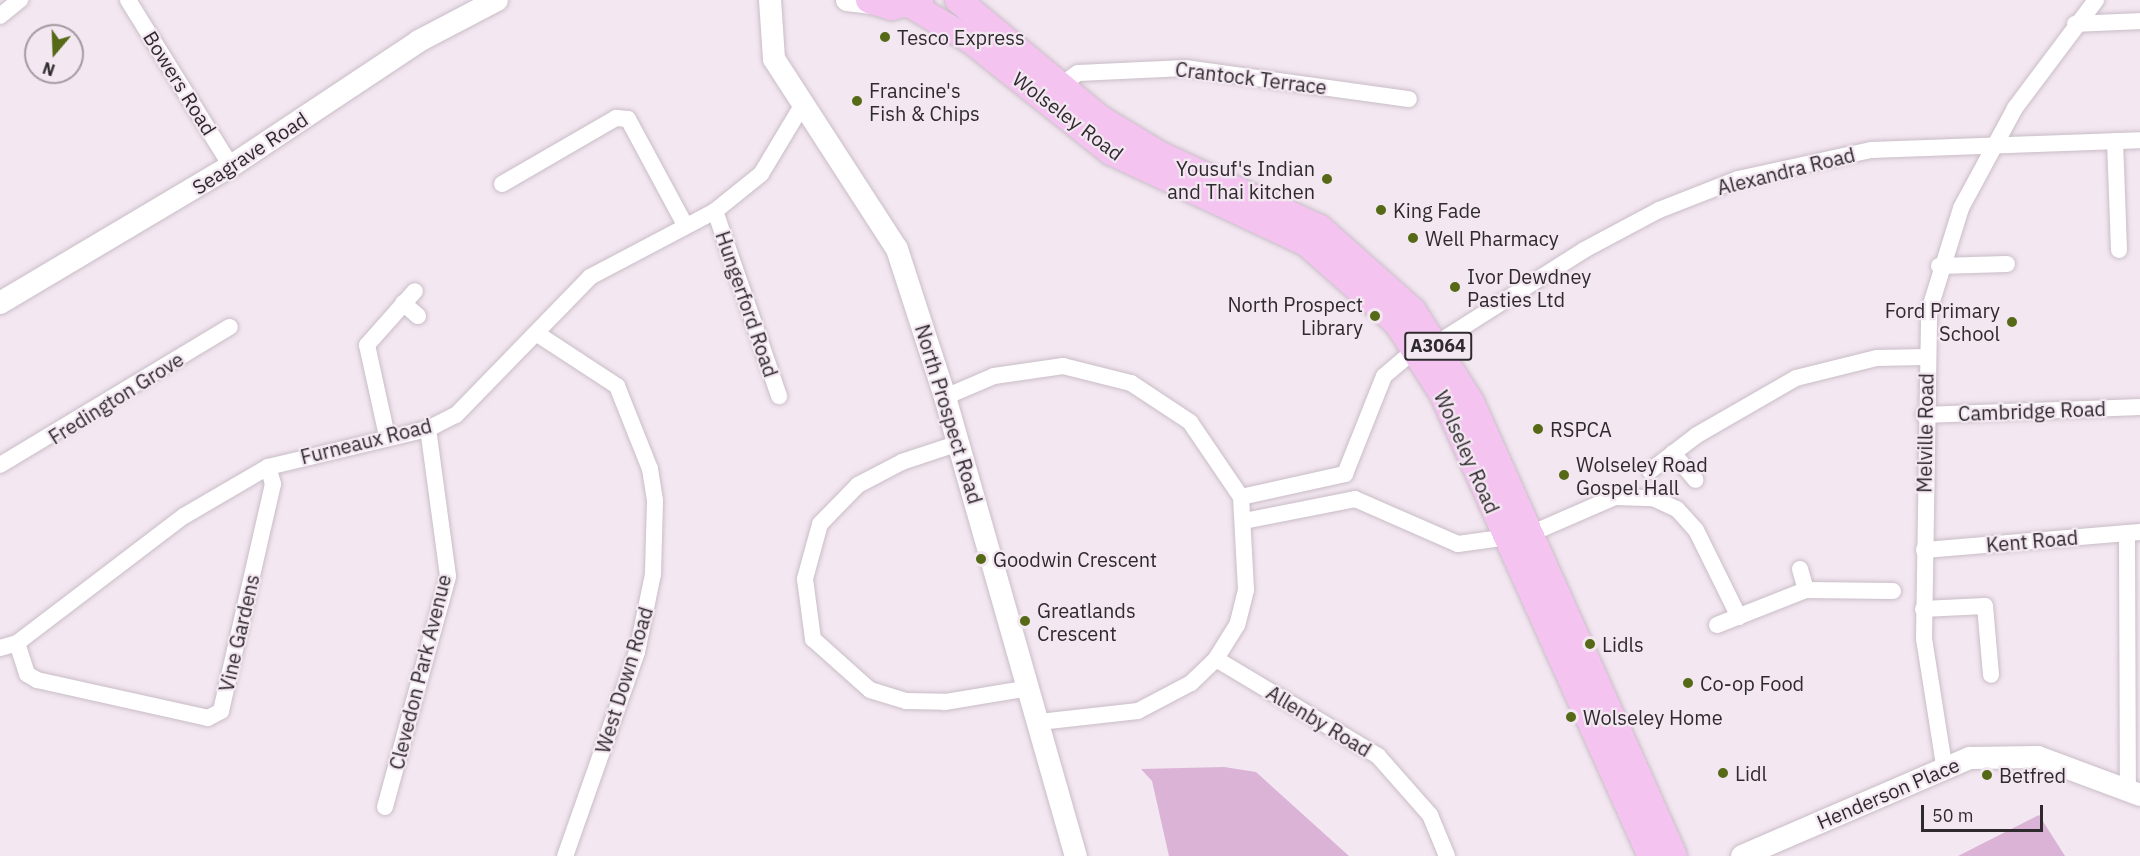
<!DOCTYPE html>
<style>
body{margin:0}
#map{position:relative;width:2140px;height:856px;overflow:hidden;background:#f3e7f1;font-family:"IBM Plex Sans",sans-serif}
div>[style]{position:absolute}
.green>*{inset:0;background:#dab3d6}
.roads{filter:drop-shadow(0 0 2px #c9bdc7) drop-shadow(0 0 2px #c9bdc7)}
.street>*{height:16px;margin:-8px;padding:0 8px;transform-origin:8px;border-radius:8px;background:#fff}
.secondary>*{height:22px;margin:-11px;padding:0 11px;transform-origin:11px;border-radius:11px;background:#fff}
.primary>*{height:26px;margin:-13px;padding:0 13px;transform-origin:13px;border-radius:13px;background:#f4c3f0}
.dots>*{width:16px;height:16px;translate:-50% -50%;box-sizing:border-box;border:3px solid #f3e7f1;border-radius:50%}
span{translate:-50% -50%;white-space:nowrap;text-align:center;line-height:1.15;-webkit-text-stroke:4.5px #f3e7f1;paint-order:stroke}
.shield-label span{padding:2px 4px;background:#f3e7f1;border:2px solid;border-radius:4px;-webkit-text-stroke-width:0}
.shield-label{font-size:18px;color:#2f2a2e;font-weight:700}
.poi-label{font-size:20px;color:#2f2a2e}
.left{translate:0 -50%;text-align:left}
.right{translate:-100% -50%;text-align:right}
.street-label{font-size:20px;color:#2f2a2e}
.north{position:absolute;left:24px;top:24px;width:60px;height:60px;box-sizing:border-box;background:#f3e7f1;border:2px solid #a59ba3;border-radius:50%;rotate:199deg;font-size:16px;font-weight:700;line-height:24px;text-align:center;color:#2f2a2e}
.north::after{content:'';display:block;margin:auto;width:21px;height:27px;background:#556916;clip-path:polygon(50% 0,100% 100%,50% 72%,0 100%)}
.scale{position:absolute;left:1921px;top:805px;width:122px;height:27px;box-sizing:border-box;border:3px solid #2f2a2e;border-top:0;padding-left:8px;font-size:18px;line-height:21px;white-space:nowrap;color:#2f2a2e;-webkit-text-stroke:4px #f3e7f1;paint-order:stroke}
</style>
<div id="map">
<div class="green">
<div style="clip-path:polygon(1224px 767px,1256px 772px,1349px 856px,1169px 856px,1152px 781px,1141px 769px)"></div>
<div style="clip-path:polygon(2039px 815px,2065px 856px,1958px 856px)"></div>
</div>
<div class="roads">
<div class="street">
<div style="left:128px;top:0;width:195px;rotate:58.2deg"></div>
<div style="left:0;top:16px;width:26px;rotate:-39deg"></div>
<div style="left:2075px;top:24px;width:65px;rotate:-2.6deg"></div>
<div style="left:1060px;top:86px;width:22px;rotate:-36deg"></div>
<div style="left:1078px;top:73px;width:107px;rotate:-2.7deg"></div>
<div style="left:1185px;top:68px;width:226px;rotate:7.9deg"></div>
<div style="left:2115px;top:141px;width:109px;rotate:87.9deg"></div>
<div style="left:502px;top:184px;width:132px;rotate:-30.1deg"></div>
<div style="left:616px;top:118px;width:12px;rotate:5deg"></div>
<div style="left:628px;top:119px;width:118px;rotate:61.7deg"></div>
<div style="left:715px;top:211px;width:196px;rotate:70.9deg"></div>
<div style="left:1939px;top:266px;width:68px;rotate:-1.7deg"></div>
<div style="left:403px;top:303px;width:20px;rotate:41deg"></div>
<div style="left:536px;top:333px;width:97px;rotate:33.2deg"></div>
<div style="left:617px;top:386px;width:89px;rotate:68.3deg"></div>
<div style="left:650px;top:469px;width:32px;rotate:81deg"></div>
<div style="left:655px;top:501px;width:73px;rotate:91.6deg"></div>
<div style="left:653px;top:574px;width:80px;rotate:101.6deg"></div>
<div style="left:637px;top:652px;width:216px;rotate:109.4deg"></div>
<div style="left:1436px;top:344px;width:175px;rotate:-32.4deg"></div>
<div style="left:1584px;top:250px;width:85px;rotate:-28.1deg"></div>
<div style="left:1659px;top:210px;width:85px;rotate:-21.4deg"></div>
<div style="left:1738px;top:179px;width:136px;rotate:-12.3deg"></div>
<div style="left:1871px;top:150px;width:269px;rotate:-2.1deg"></div>
<div style="left:945px;top:397px;width:53px;rotate:-23.2deg"></div>
<div style="left:994px;top:376px;width:70px;rotate:-8.2deg"></div>
<div style="left:1063px;top:366px;width:70px;rotate:14deg"></div>
<div style="left:1131px;top:383px;width:71px;rotate:33.5deg"></div>
<div style="left:1190px;top:422px;width:91px;rotate:55.8deg"></div>
<div style="left:1241px;top:497px;width:93px;rotate:86.9deg"></div>
<div style="left:1246px;top:590px;width:36px;rotate:104deg"></div>
<div style="left:1237px;top:625px;width:40px;rotate:122deg"></div>
<div style="left:1216px;top:659px;width:35px;rotate:136deg"></div>
<div style="left:1191px;top:683px;width:60px;rotate:152.2deg"></div>
<div style="left:1138px;top:711px;width:99px;rotate:173.6deg"></div>
<div style="left:1924px;top:415px;width:216px;rotate:-2.1deg"></div>
<div style="left:387px;top:436px;width:93px;rotate:-102.4deg"></div>
<div style="left:367px;top:345px;width:72px;rotate:-48.4deg"></div>
<div style="left:959px;top:443px;width:60px;rotate:161.6deg"></div>
<div style="left:902px;top:462px;width:50px;rotate:152.4deg"></div>
<div style="left:858px;top:485px;width:54px;rotate:134.3deg"></div>
<div style="left:820px;top:524px;width:57px;rotate:105.3deg"></div>
<div style="left:805px;top:579px;width:61px;rotate:82.4deg"></div>
<div style="left:813px;top:639px;width:76px;rotate:41.8deg"></div>
<div style="left:870px;top:690px;width:38px;rotate:17deg"></div>
<div style="left:906px;top:701px;width:39px;rotate:1deg"></div>
<div style="left:945px;top:702px;width:86px;rotate:-9.4deg"></div>
<div style="left:1673px;top:453px;width:35px;rotate:50deg"></div>
<div style="left:0;top:465px;width:268px;rotate:-31deg"></div>
<div style="left:1650px;top:471px;width:59px;rotate:-37.5deg"></div>
<div style="left:1697px;top:435px;width:114px;rotate:-29.9deg"></div>
<div style="left:1796px;top:378px;width:83px;rotate:-13.9deg"></div>
<div style="left:1877px;top:358px;width:49px;rotate:-1.2deg"></div>
<div style="left:1241px;top:497px;width:107px;rotate:-12.5deg"></div>
<div style="left:1345px;top:474px;width:105px;rotate:-68.3deg"></div>
<div style="left:1384px;top:376px;width:42px;rotate:-40.2deg"></div>
<div style="left:1244px;top:521px;width:113px;rotate:-11.2deg"></div>
<div style="left:1355px;top:499px;width:112px;rotate:23.6deg"></div>
<div style="left:1458px;top:544px;width:73px;rotate:-7.9deg"></div>
<div style="left:1530px;top:534px;width:93px;rotate:-23.5deg"></div>
<div style="left:1615px;top:497px;width:38px;rotate:2deg"></div>
<div style="left:1653px;top:498px;width:26px;rotate:25deg"></div>
<div style="left:1677px;top:509px;width:28px;rotate:48deg"></div>
<div style="left:1696px;top:530px;width:97px;rotate:63.7deg"></div>
<div style="left:2127px;top:533px;width:256px;rotate:89.8deg"></div>
<div style="left:1924px;top:550px;width:217px;rotate:-4.8deg"></div>
<div style="left:1800px;top:569px;width:22px;rotate:74deg"></div>
<div style="left:1923px;top:609px;width:62px;rotate:-2.8deg"></div>
<div style="left:1985px;top:606px;width:69px;rotate:85deg"></div>
<div style="left:1717px;top:625px;width:96px;rotate:-21.5deg"></div>
<div style="left:1806px;top:590px;width:87px;rotate:0.7deg"></div>
<div style="left:17px;top:643px;width:33px;rotate:72deg"></div>
<div style="left:27px;top:674px;width:12px;rotate:31deg"></div>
<div style="left:37px;top:680px;width:175px;rotate:12.5deg"></div>
<div style="left:208px;top:718px;width:15px;rotate:-28deg"></div>
<div style="left:221px;top:711px;width:233px;rotate:-77.1deg"></div>
<div style="left:273px;top:484px;width:18px;rotate:-106deg"></div>
<div style="left:0;top:648px;width:18px;rotate:-16deg"></div>
<div style="left:17px;top:643px;width:210px;rotate:-37.3deg"></div>
<div style="left:184px;top:516px;width:97px;rotate:-30.3deg"></div>
<div style="left:268px;top:467px;width:164px;rotate:-13.4deg"></div>
<div style="left:428px;top:429px;width:31px;rotate:-27deg"></div>
<div style="left:456px;top:415px;width:192px;rotate:-45.8deg"></div>
<div style="left:590px;top:277px;width:141px;rotate:-27.8deg"></div>
<div style="left:715px;top:211px;width:59px;rotate:-38.8deg"></div>
<div style="left:761px;top:174px;width:82px;rotate:-59deg"></div>
<div style="left:1216px;top:659px;width:189px;rotate:30.9deg"></div>
<div style="left:1378px;top:756px;width:79px;rotate:48.6deg"></div>
<div style="left:1430px;top:815px;width:44px;rotate:67.5deg"></div>
<div style="left:1944px;top:765px;width:128px;rotate:-99deg"></div>
<div style="left:1924px;top:639px;width:328px;rotate:-89.1deg"></div>
<div style="left:1929px;top:311px;width:108px;rotate:-72.7deg"></div>
<div style="left:1961px;top:208px;width:114px;rotate:-61.6deg"></div>
<div style="left:2015px;top:108px;width:135px;rotate:-53.1deg"></div>
<div style="left:385px;top:807px;width:239px;rotate:-74.7deg"></div>
<div style="left:448px;top:576px;width:148px;rotate:-97.7deg"></div>
</div>
<div class="secondary">
<div style="left:770px;top:0;width:59px;rotate:86.1deg"></div>
<div style="left:774px;top:59px;width:226px;rotate:57.1deg"></div>
<div style="left:897px;top:249px;width:156px;rotate:72deg"></div>
<div style="left:945px;top:397px;width:477px;rotate:74.1deg"></div>
<div style="left:847px;top:0;width:26px;rotate:7deg"></div>
<div style="left:0;top:303px;width:269px;rotate:-30.7deg"></div>
<div style="left:231px;top:166px;width:226px;rotate:-33.6deg"></div>
<div style="left:419px;top:41px;width:88px;rotate:-27.7deg"></div>
<div style="left:1742px;top:856px;width:248px;rotate:-23.3deg"></div>
<div style="left:1970px;top:758px;width:68px;rotate:-0.8deg"></div>
<div style="left:2038px;top:757px;width:109px;rotate:20.4deg"></div>
</div>
<div class="primary">
<div style="left:869px;top:0;width:24px;rotate:17deg"></div>
<div style="left:892px;top:7px;width:29px;rotate:-14deg"></div>
<div style="left:958px;top:0;width:186px;rotate:39.8deg"></div>
<div style="left:1101px;top:119px;width:70px;rotate:31deg"></div>
<div style="left:1161px;top:155px;width:175px;rotate:24.7deg"></div>
<div style="left:1320px;top:228px;width:125px;rotate:41.7deg"></div>
<div style="left:1413px;top:311px;width:108px;rotate:57.5deg"></div>
<div style="left:1471px;top:402px;width:497px;rotate:65.9deg"></div>
<div style="left:911px;top:5px;width:69px;rotate:30.7deg"></div>
<div style="left:970px;top:40px;width:180px;rotate:38.5deg"></div>
<div style="left:1111px;top:152px;width:215px;rotate:25deg"></div>
<div style="left:1306px;top:243px;width:121px;rotate:41.3deg"></div>
<div style="left:1397px;top:323px;width:85px;rotate:57.4deg"></div>
<div style="left:1443px;top:395px;width:506px;rotate:65.72deg"></div>
</div>
</div>
<div class="dots">
<div style="left:885px;top:37px;background:#556916"></div>
<div style="left:857px;top:101px;background:#556916"></div>
<div style="left:1327px;top:179px;background:#556916"></div>
<div style="left:1381px;top:210px;background:#556916"></div>
<div style="left:1413px;top:238px;background:#556916"></div>
<div style="left:1455px;top:287px;background:#556916"></div>
<div style="left:1375px;top:316px;background:#556916"></div>
<div style="left:2012px;top:322px;background:#556916"></div>
<div style="left:1538px;top:429px;background:#556916"></div>
<div style="left:1564px;top:475px;background:#556916"></div>
<div style="left:981px;top:559px;background:#556916"></div>
<div style="left:1025px;top:621px;background:#556916"></div>
<div style="left:1590px;top:644px;background:#556916"></div>
<div style="left:1688px;top:683px;background:#556916"></div>
<div style="left:1571px;top:717px;background:#556916"></div>
<div style="left:1723px;top:773px;background:#556916"></div>
<div style="left:1987px;top:775px;background:#556916"></div>
</div>
<div class="shield-label">
<span style="left:1438px;top:346px">A3064</span>
</div>
<div class="poi-label">
<span class="left" style="left:897px;top:37px">Tesco Express</span>
<span class="left" style="left:869px;top:102px">Francine's<br>Fish &amp; Chips</span>
<span class="right" style="left:1315px;top:180px">Yousuf's Indian<br>and Thai kitchen</span>
<span class="left" style="left:1393px;top:210px">King Fade</span>
<span class="left" style="left:1425px;top:238px">Well Pharmacy</span>
<span class="left" style="left:1467px;top:288px">Ivor Dewdney<br>Pasties Ltd</span>
<span class="right" style="left:1363px;top:316px">North Prospect<br>Library</span>
<span class="right" style="left:2000px;top:322px">Ford Primary<br>School</span>
<span class="left" style="left:1550px;top:429px">RSPCA</span>
<span class="left" style="left:1576px;top:476px">Wolseley Road<br>Gospel Hall</span>
<span class="left" style="left:993px;top:559px">Goodwin Crescent</span>
<span class="left" style="left:1037px;top:622px">Greatlands<br>Crescent</span>
<span class="left" style="left:1602px;top:644px">Lidls</span>
<span class="left" style="left:1700px;top:683px">Co-op Food</span>
<span class="left" style="left:1583px;top:717px">Wolseley Home</span>
<span class="left" style="left:1735px;top:773px">Lidl</span>
<span class="left" style="left:1999px;top:775px">Betfred</span>
</div>
<div class="street-label">
<span style="left:1251px;top:78px;rotate:7deg">Crantock Terrace</span>
<span style="left:180px;top:83px;rotate:58deg">Bowers Road</span>
<span style="left:1068px;top:116px;rotate:37deg">Wolseley Road</span>
<span style="left:250px;top:153px;rotate:-33deg">Seagrave Road</span>
<span style="left:1786px;top:171px;rotate:-14deg">Alexandra Road</span>
<span style="left:747px;top:304px;rotate:71deg">Hungerford Road</span>
<span style="left:116px;top:398px;rotate:-32deg">Fredington Grove</span>
<span style="left:2032px;top:411px;rotate:-2deg">Cambridge Road</span>
<span style="left:949px;top:414px;rotate:73deg">North Prospect Road</span>
<span style="left:1925px;top:433px;rotate:-89deg">Melville Road</span>
<span style="left:366px;top:441px;rotate:-14deg">Furneaux Road</span>
<span style="left:1467px;top:452px;rotate:66deg">Wolseley Road</span>
<span style="left:2032px;top:541px;rotate:-5deg">Kent Road</span>
<span style="left:239px;top:633px;rotate:-77deg">Vine Gardens</span>
<span style="left:420px;top:672px;rotate:-76deg">Clevedon Park Avenue</span>
<span style="left:624px;top:680px;rotate:-73deg">West Down Road</span>
<span style="left:1319px;top:721px;rotate:31deg">Allenby Road</span>
<span style="left:1888px;top:793px;rotate:-23deg">Henderson Place</span>
</div>
<div class="north">N</div>
<div class="scale">50 m</div>
</div>
